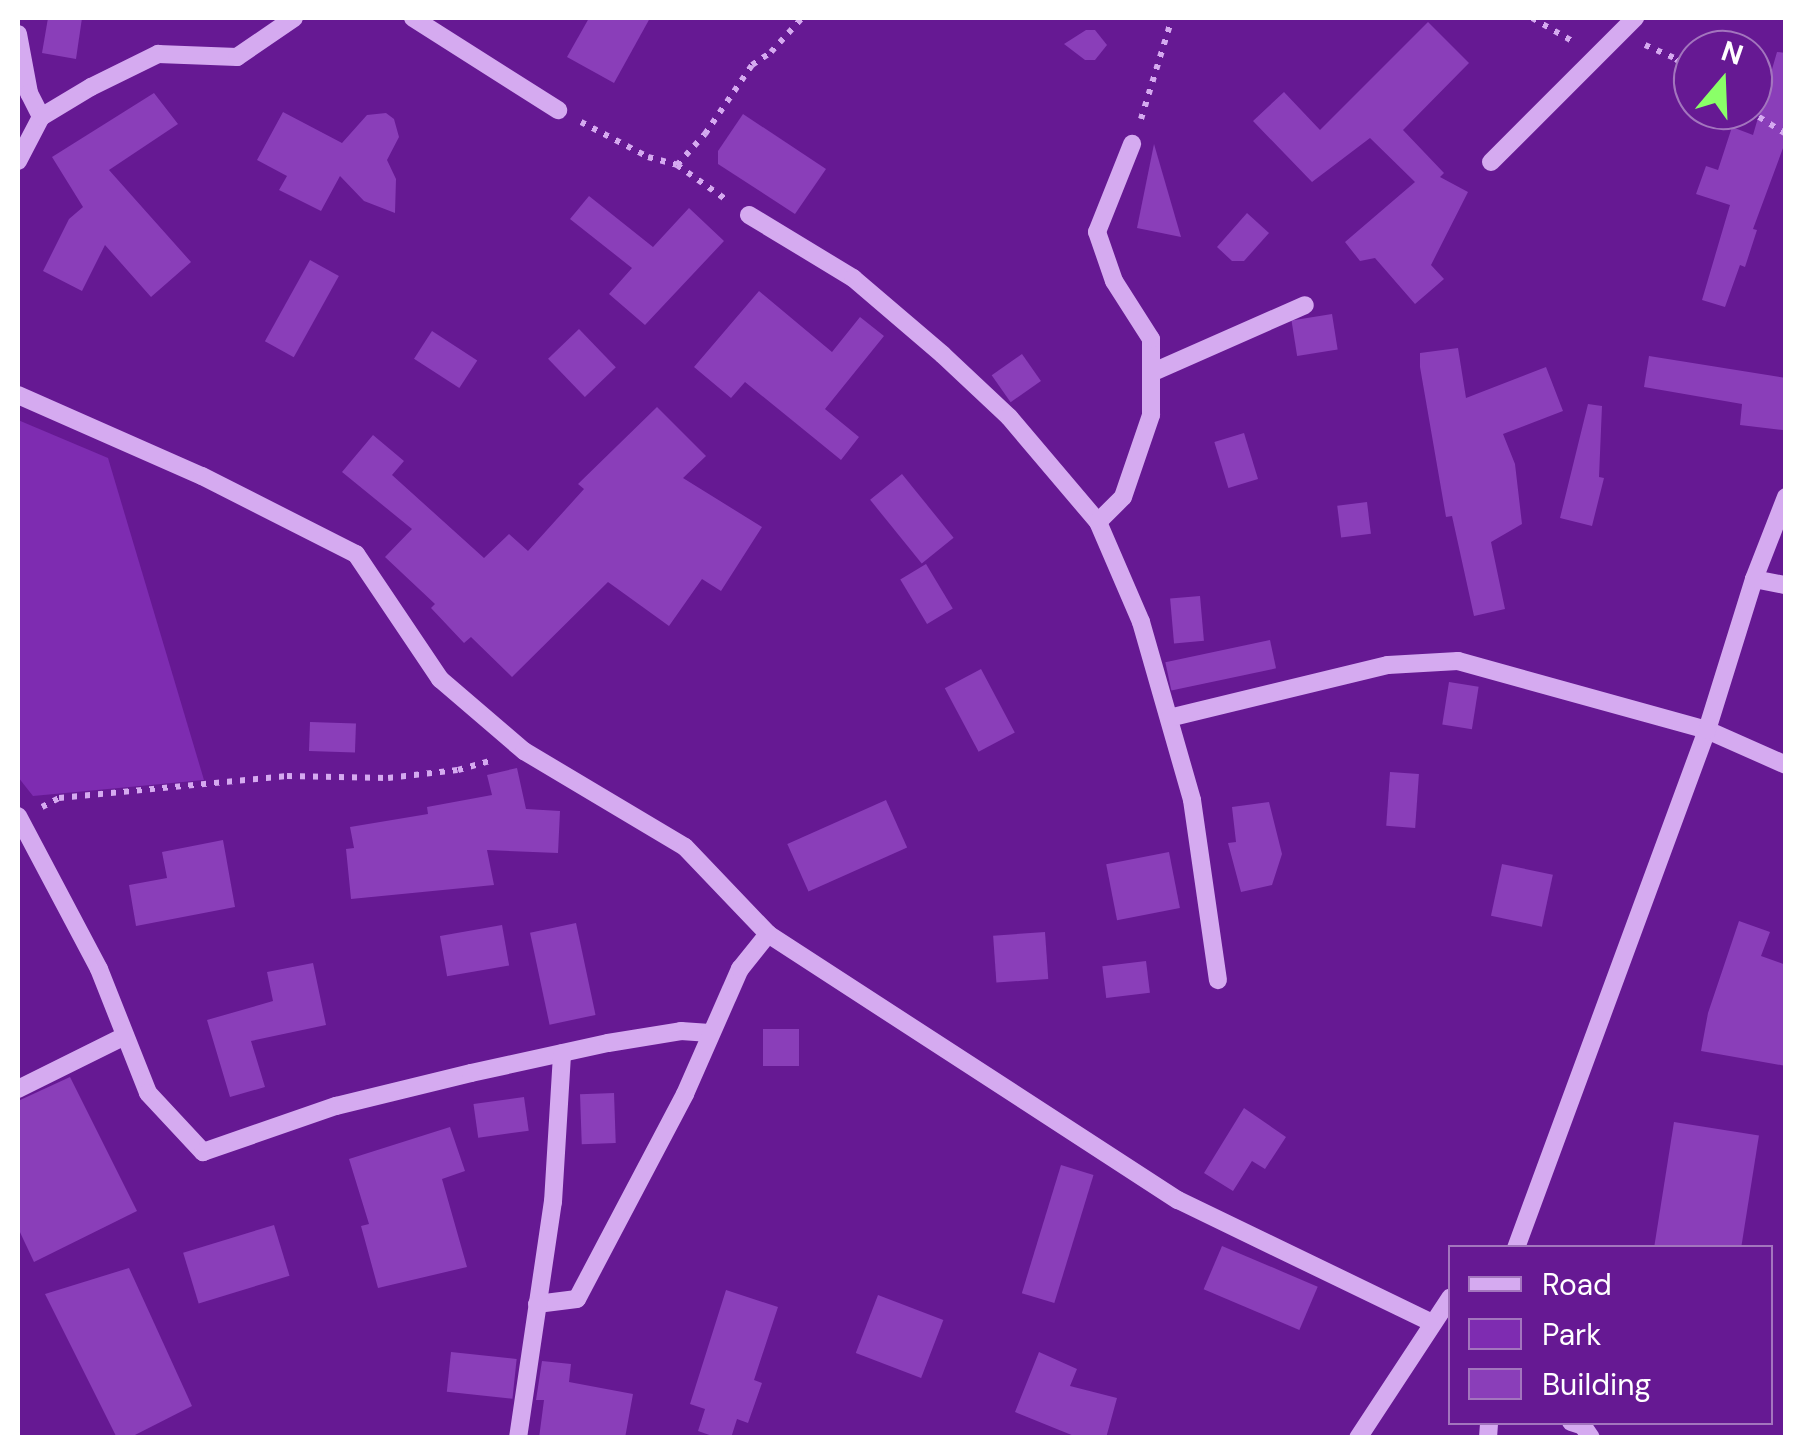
<!DOCTYPE html>
<style>
body{margin:0}
#map{position:relative;width:1803px;height:1455px;overflow:hidden;background:#661993;font-family:"DM Sans",sans-serif}
div>[style]{position:absolute}
.green>*{inset:0;background:#7e2cb1}
.building>*{inset:0;background:#8a3eb9;transform-origin:0 0}
.path>*{height:6px;margin-top:-3px;transform-origin:0;background:repeating-linear-gradient(90deg,#d5aaf0 0 5px,transparent 0 13px)}
.minor>*{height:18px;margin:-9px;padding:0 9px;transform-origin:9px;border-radius:9px;background:#d5aaf0}
span{translate:-50% -50%;white-space:nowrap;text-align:center;line-height:1.15;-webkit-text-stroke:10px #661993;paint-order:stroke}
.frame{position:absolute;inset:0;border:20px solid #fff;pointer-events:none}
.legend{position:absolute;left:1448px;top:1245px;width:325px;height:180px;box-sizing:border-box;background:#661993;border:2px solid #a375be;margin:0;padding:12px 18px;list-style:none;font-size:30px;color:#fff}
.legend li{display:flex;align-items:center;gap:20px;height:50px}
.legend b{width:50px;border:2px solid #a375be}
.north{position:absolute;left:1673px;top:30px;width:100px;height:100px;box-sizing:border-box;background:#661993;border:2px solid #a375be;border-radius:50%;rotate:19deg;font-size:28px;font-weight:700;line-height:40px;text-align:center;color:#fff}
.north::after{content:'';display:block;margin:auto;width:35px;height:45px;background:#8aff68;clip-path:polygon(50% 0,100% 100%,50% 72%,0 100%)}
</style>
<div id="map">
<div class="green">
<div style="clip-path:polygon(18px 420px,108px 458px,204px 780px,33px 796px,18px 777px)"></div>
</div>
<div class="building">
<div style="clip-path:polygon(48px 18px,82px 18px,76px 59px,42px 53px)"></div>
<div style="clip-path:polygon(589px 18px,650px 18px,614px 83px,567px 57px)"></div>
<div style="clip-path:polygon(1428px 22px,1469px 63px,1403px 130px,1444px 173px,1440px 177px,1468px 192px,1431px 265px,1444px 279px,1415px 304px,1375px 258px,1360px 261px,1345px 242px,1415px 182px,1370px 138px,1312px 182px,1253px 121px,1284px 92px,1320px 130px)"></div>
<div style="clip-path:polygon(1086px 30px,1095px 30px,1107px 45px,1095px 60px,1085px 60px,1064px 44px)"></div>
<div style="clip-path:polygon(1777px 52px,1786px 53px,1786px 140px,1753px 229px,1757px 230px,1745px 267px,1740px 265px,1725px 307px,1702px 300px,1730px 205px,1696px 194px,1706px 166px,1718px 170px,1732px 127px,1753px 135px)"></div>
<div style="clip-path:polygon(154px 93px,178px 124px,109px 170px,191px 262px,151px 297px,105px 245px,82px 291px,43px 271px,69px 219px,83px 207px,52px 157px)"></div>
<div style="clip-path:polygon(283px 112px,342px 143px,367px 115px,386px 113px,394px 119px,399px 137px,387px 160px,396px 179px,395px 213px,364px 201px,340px 176px,321px 211px,279px 190px,287px 176px,257px 160px)"></div>
<div style="clip-path:polygon(743px 114px,826px 169px,795px 214px,718px 164px,718px 151px)"></div>
<div style="clip-path:polygon(1154px 144px,1181px 237px,1137px 228px)"></div>
<div style="clip-path:polygon(589px 196px,653px 247px,689px 208px,724px 241px,645px 325px,609px 294px,632px 268px,570px 219px)"></div>
<div style="clip-path:polygon(1247px 213px,1269px 233px,1244px 261px,1232px 261px,1217px 247px)"></div>
<div style="left:310px;top:260px;width:33px;height:93px;rotate:29deg"></div>
<div style="clip-path:polygon(759px 291px,832px 352px,860px 317px,884px 336px,825px 409px,859px 437px,841px 460px,745px 382px,731px 398px,694px 367px)"></div>
<div style="left:1332px;top:314px;width:36px;height:41px;rotate:81deg"></div>
<div style="left:579px;top:329px;width:53px;height:43px;rotate:46deg"></div>
<div style="left:432px;top:331px;width:54px;height:33px;rotate:33deg"></div>
<div style="clip-path:polygon(1458px 348px,1466px 398px,1546px 367px,1563px 411px,1503px 434px,1515px 464px,1522px 524px,1491px 542px,1505px 609px,1474px 616px,1452px 516px,1446px 517px,1420px 367px,1420px 353px)"></div>
<div style="left:1022px;top:354px;width:33px;height:37px;rotate:55deg"></div>
<div style="clip-path:polygon(1649px 356px,1786px 378px,1783px 430px,1740px 425px,1742px 404px,1644px 387px)"></div>
<div style="clip-path:polygon(1588px 404px,1602px 406px,1599px 477px,1604px 478px,1592px 526px,1560px 518px)"></div>
<div style="clip-path:polygon(657px 407px,706px 456px,683px 478px,762px 527px,721px 591px,702px 579px,669px 626px,608px 582px,512px 677px,471px 637px,464px 643px,431px 608px,435px 604px,385px 557px,412px 529px,342px 472px,373px 435px,404px 461px,392px 475px,484px 558px,509px 534px,528px 551px,584px 489px,578px 484px)"></div>
<div style="left:1244px;top:433px;width:48px;height:31px;rotate:73deg"></div>
<div style="left:902px;top:474px;width:82px;height:41px;rotate:51deg"></div>
<div style="left:1367px;top:502px;width:32px;height:30px;rotate:83deg"></div>
<div style="left:926px;top:564px;width:52px;height:30px;rotate:59deg"></div>
<div style="left:1200px;top:596px;width:45px;height:30px;rotate:85deg"></div>
<div style="left:1270px;top:640px;width:29px;height:107px;rotate:78deg"></div>
<div style="left:981px;top:669px;width:72px;height:41px;rotate:62deg"></div>
<div style="left:1449px;top:682px;width:30px;height:43px;rotate:9deg"></div>
<div style="left:310px;top:722px;width:46px;height:29px;rotate:2deg"></div>
<div style="clip-path:polygon(517px 768px,526px 809px,560px 811px,558px 853px,487px 850px,494px 885px,351px 899px,346px 849px,354px 848px,350px 827px,428px 814px,427px 807px,492px 795px,487px 775px)"></div>
<div style="left:1390px;top:772px;width:29px;height:54px;rotate:4deg"></div>
<div style="left:886px;top:800px;width:52px;height:108px;rotate:66deg"></div>
<div style="clip-path:polygon(1269px 802px,1282px 854px,1272px 885px,1241px 892px,1228px 843px,1236px 842px,1232px 807px)"></div>
<div style="clip-path:polygon(223px 840px,235px 907px,136px 926px,129px 885px,167px 878px,162px 852px)"></div>
<div style="left:1169px;top:852px;width:57px;height:64px;rotate:79deg"></div>
<div style="left:1502px;top:864px;width:52px;height:53px;rotate:12deg"></div>
<div style="clip-path:polygon(1739px 921px,1770px 932px,1761px 956px,1786px 965px,1786px 1066px,1701px 1051px,1708px 1013px)"></div>
<div style="left:576px;top:923px;width:94px;height:47px;rotate:78deg"></div>
<div style="left:502px;top:925px;width:41px;height:63px;rotate:80deg"></div>
<div style="left:1045px;top:932px;width:47px;height:52px;rotate:86deg"></div>
<div style="left:1146px;top:961px;width:32px;height:44px;rotate:83deg"></div>
<div style="clip-path:polygon(313px 963px,326px 1025px,251px 1041px,265px 1087px,230px 1097px,207px 1020px,273px 1001px,267px 972px)"></div>
<div style="left:763px;top:1029px;width:36px;height:37px"></div>
<div style="clip-path:polygon(70px 1077px,137px 1211px,34px 1262px,18px 1228px,18px 1101px)"></div>
<div style="left:614px;top:1093px;width:50px;height:34px;rotate:88deg"></div>
<div style="left:524px;top:1097px;width:34px;height:51px;rotate:82deg"></div>
<div style="clip-path:polygon(1244px 1108px,1286px 1137px,1265px 1169px,1252px 1161px,1233px 1191px,1204px 1173px)"></div>
<div style="left:1674px;top:1122px;width:86px;height:127px;rotate:9deg"></div>
<div style="clip-path:polygon(450px 1127px,465px 1171px,442px 1179px,467px 1267px,378px 1288px,361px 1226px,369px 1224px,349px 1159px)"></div>
<div style="left:1061px;top:1165px;width:34px;height:134px;rotate:17deg"></div>
<div style="left:274px;top:1225px;width:53px;height:95px;rotate:73deg"></div>
<div style="left:1222px;top:1246px;width:104px;height:47px;rotate:23deg"></div>
<div style="clip-path:polygon(129px 1268px,192px 1406px,129px 1438px,117px 1438px,45px 1294px)"></div>
<div style="clip-path:polygon(726px 1290px,778px 1307px,754px 1380px,762px 1383px,748px 1423px,737px 1419px,731px 1438px,718px 1438px,698px 1431px,705px 1409px,690px 1404px)"></div>
<div style="left:878px;top:1295px;width:70px;height:62px;rotate:21deg"></div>
<div style="left:451px;top:1352px;width:66px;height:40px;rotate:6deg"></div>
<div style="clip-path:polygon(1039px 1352px,1077px 1369px,1070px 1386px,1117px 1398px,1106px 1438px,1079px 1438px,1015px 1412px)"></div>
<div style="clip-path:polygon(542px 1361px,571px 1364px,569px 1382px,633px 1394px,625px 1438px,539px 1438px,544px 1400px,536px 1400px)"></div>
</div>
<div class="path">
<div style="left:1532px;top:18px;width:48px;rotate:29.7deg"></div>
<div style="left:1645px;top:45px;width:34px;rotate:24deg"></div>
<div style="left:1676px;top:59px;width:24px;rotate:45deg"></div>
<div style="left:1748px;top:110px;width:45px;rotate:32.3deg"></div>
<div style="left:1141px;top:119px;width:106px;rotate:-72.9deg"></div>
<div style="left:581px;top:122px;width:76px;rotate:27.6deg"></div>
<div style="left:648px;top:157px;width:30px;rotate:15deg"></div>
<div style="left:677px;top:165px;width:62px;rotate:35.2deg"></div>
<div style="left:677px;top:165px;width:42px;rotate:-47.9deg"></div>
<div style="left:705px;top:134px;width:83px;rotate:-55.7deg"></div>
<div style="left:752px;top:65px;width:23px;rotate:-34deg"></div>
<div style="left:771px;top:52px;width:46px;rotate:-47.6deg"></div>
<div style="left:42px;top:807px;width:19px;rotate:-28deg"></div>
<div style="left:59px;top:798px;width:229px;rotate:-5.5deg"></div>
<div style="left:287px;top:776px;width:101px;rotate:1.1deg"></div>
<div style="left:388px;top:778px;width:70px;rotate:-6.5deg"></div>
<div style="left:458px;top:770px;width:37px;rotate:-16deg"></div>
</div>
<div class="minor">
<div style="left:413px;top:18px;width:172px;rotate:32.4deg"></div>
<div style="left:18px;top:34px;width:60px;rotate:79.4deg"></div>
<div style="left:29px;top:93px;width:27px;rotate:63deg"></div>
<div style="left:18px;top:161px;width:50px;rotate:-62.4deg"></div>
<div style="left:41px;top:117px;width:58px;rotate:-31deg"></div>
<div style="left:91px;top:87px;width:75px;rotate:-26.2deg"></div>
<div style="left:158px;top:54px;width:79px;rotate:2.2deg"></div>
<div style="left:237px;top:57px;width:69px;rotate:-34.4deg"></div>
<div style="left:1491px;top:162px;width:204px;rotate:-45deg"></div>
<div style="left:749px;top:215px;width:122px;rotate:31.2deg"></div>
<div style="left:853px;top:278px;width:118px;rotate:40.5deg"></div>
<div style="left:943px;top:355px;width:91px;rotate:43.2deg"></div>
<div style="left:1009px;top:417px;width:138px;rotate:49.7deg"></div>
<div style="left:1098px;top:522px;width:109px;rotate:66.7deg"></div>
<div style="left:1141px;top:622px;width:185px;rotate:74deg"></div>
<div style="left:1192px;top:800px;width:182px;rotate:81.8deg"></div>
<div style="left:1151px;top:373px;width:168px;rotate:-23.8deg"></div>
<div style="left:18px;top:395px;width:201px;rotate:23.8deg"></div>
<div style="left:202px;top:476px;width:173px;rotate:26.9deg"></div>
<div style="left:356px;top:554px;width:151px;rotate:56.1deg"></div>
<div style="left:440px;top:679px;width:111px;rotate:40.6deg"></div>
<div style="left:524px;top:751px;width:187px;rotate:30.8deg"></div>
<div style="left:685px;top:847px;width:120px;rotate:46.3deg"></div>
<div style="left:768px;top:934px;width:489px;rotate:33deg"></div>
<div style="left:1178px;top:1200px;width:282px;rotate:25.8deg"></div>
<div style="left:1098px;top:522px;width:35px;rotate:-45deg"></div>
<div style="left:1123px;top:497px;width:87px;rotate:-71.1deg"></div>
<div style="left:1151px;top:415px;width:76px;rotate:-90deg"></div>
<div style="left:1151px;top:339px;width:69px;rotate:-122.5deg"></div>
<div style="left:1114px;top:281px;width:52px;rotate:-109.1deg"></div>
<div style="left:1097px;top:232px;width:95px;rotate:-68.3deg"></div>
<div style="left:1754px;top:579px;width:33px;rotate:11deg"></div>
<div style="left:1169px;top:718px;width:225px;rotate:-13.6deg"></div>
<div style="left:1388px;top:665px;width:70px;rotate:-3.3deg"></div>
<div style="left:1458px;top:661px;width:258px;rotate:15.5deg"></div>
<div style="left:1707px;top:730px;width:86px;rotate:23.9deg"></div>
<div style="left:18px;top:816px;width:173px;rotate:62.1deg"></div>
<div style="left:99px;top:969px;width:133px;rotate:68.4deg"></div>
<div style="left:148px;top:1093px;width:81px;rotate:47deg"></div>
<div style="left:203px;top:1152px;width:141px;rotate:-19.1deg"></div>
<div style="left:336px;top:1106px;width:139px;rotate:-13.7deg"></div>
<div style="left:471px;top:1073px;width:140px;rotate:-12.4deg"></div>
<div style="left:608px;top:1043px;width:74px;rotate:-9.3deg"></div>
<div style="left:681px;top:1031px;width:29px;rotate:4deg"></div>
<div style="left:18px;top:1089px;width:119px;rotate:-26.4deg"></div>
<div style="left:1516px;top:1248px;width:552px;rotate:-69.76deg"></div>
<div style="left:1707px;top:730px;width:158px;rotate:-72.7deg"></div>
<div style="left:1754px;top:579px;width:88px;rotate:-68.7deg"></div>
<div style="left:537px;top:1304px;width:40px;rotate:-7.1deg"></div>
<div style="left:577px;top:1299px;width:232px;rotate:-62.2deg"></div>
<div style="left:685px;top:1094px;width:137px;rotate:-66.3deg"></div>
<div style="left:740px;top:969px;width:45px;rotate:-51.3deg"></div>
<div style="left:1571px;top:1422px;width:13px;rotate:18deg"></div>
<div style="left:1583px;top:1426px;width:14px;rotate:56deg"></div>
<div style="left:518px;top:1438px;width:239px;rotate:-81.6deg"></div>
<div style="left:553px;top:1202px;width:149px;rotate:-86.5deg"></div>
<div style="left:1358px;top:1438px;width:168px;rotate:-56.7deg"></div>
<div style="left:1488px;top:1438px;width:16px;rotate:-86deg"></div>
</div>
<div class="frame"></div>
<ul class="legend">
<li><b style="height:12px;background:#d5aaf0"></b>Road</li>
<li><b style="height:28px;background:#7e2cb1"></b>Park</li>
<li><b style="height:28px;background:#8a3eb9"></b>Building</li>
</ul>
<div class="north">N</div>
</div>
